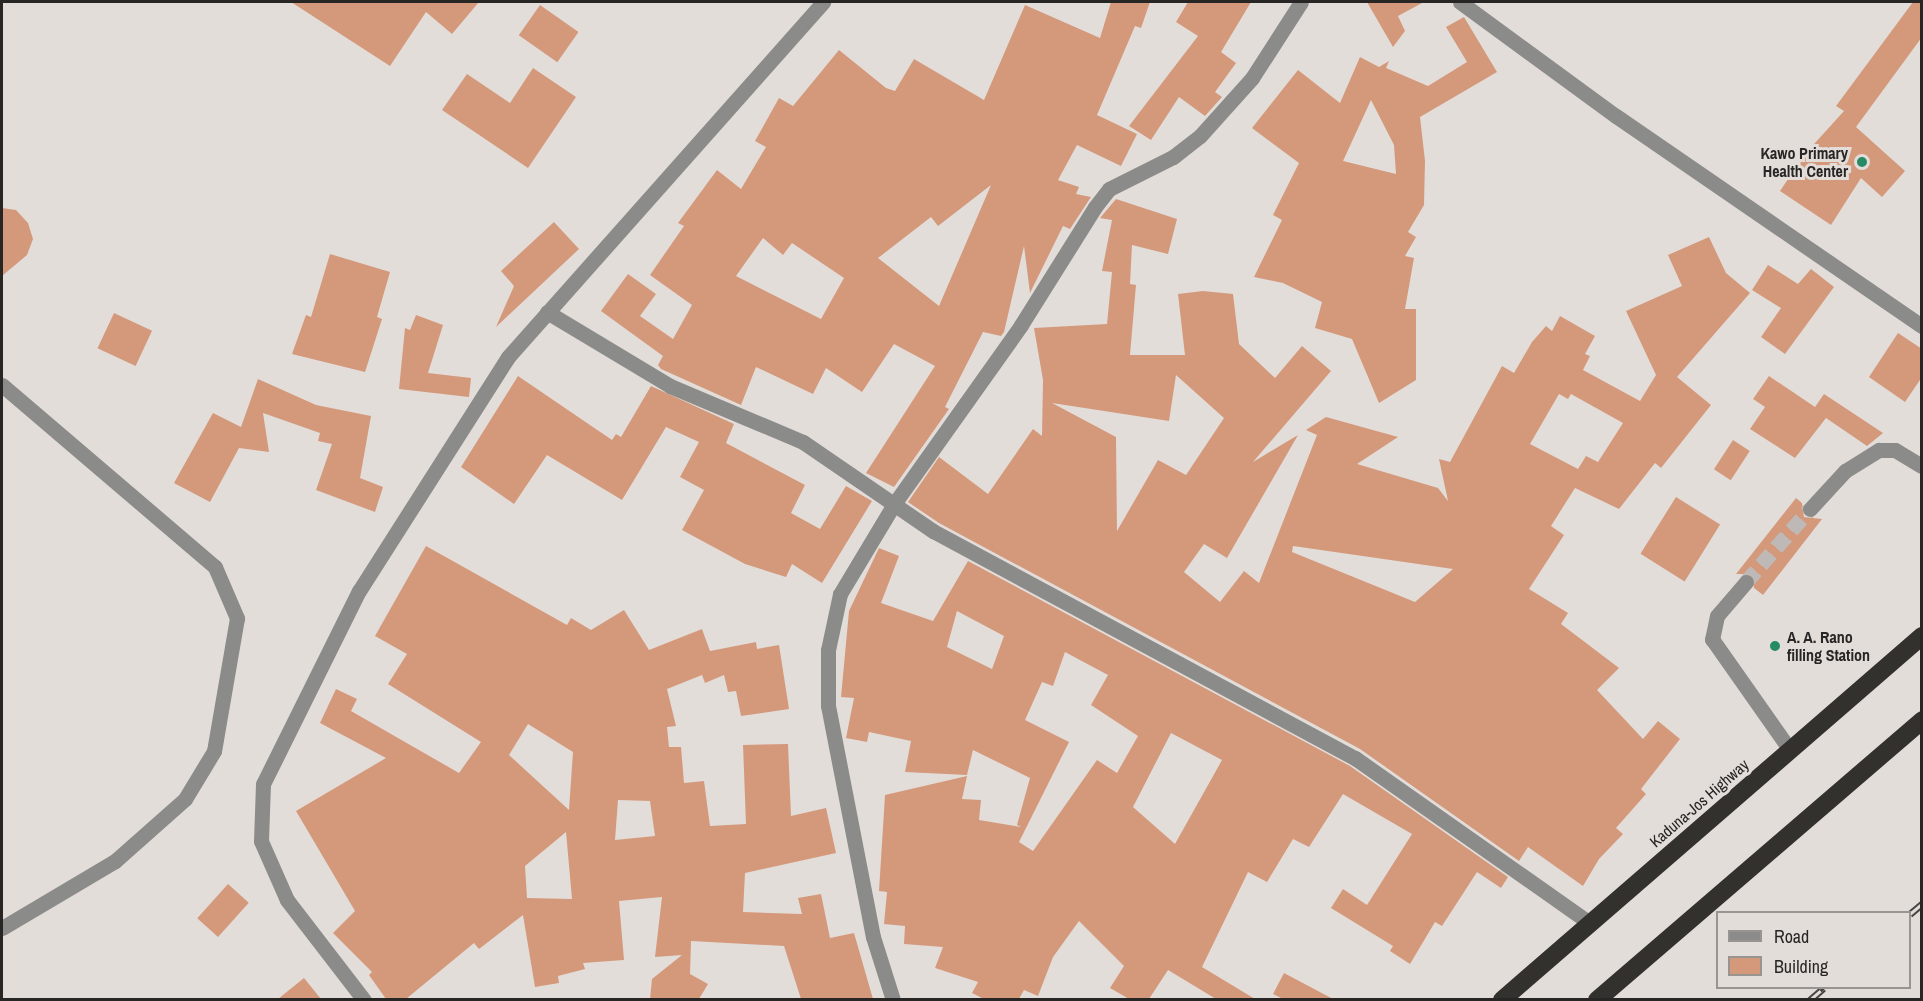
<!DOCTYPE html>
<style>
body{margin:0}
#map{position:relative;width:1923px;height:1001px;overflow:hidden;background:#e3ddda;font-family:"Archivo Narrow",sans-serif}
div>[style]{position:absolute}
.building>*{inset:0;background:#d4997b;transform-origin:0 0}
.minor-tunnel>*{height:15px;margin-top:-7.5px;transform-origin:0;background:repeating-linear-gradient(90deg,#beb8b6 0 15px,transparent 0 23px)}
.minor>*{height:15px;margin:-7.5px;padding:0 7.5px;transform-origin:7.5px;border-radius:7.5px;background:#8b8b89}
.highway>*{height:18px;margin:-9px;padding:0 9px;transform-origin:9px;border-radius:9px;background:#32312d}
.rail>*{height:7px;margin-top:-3.5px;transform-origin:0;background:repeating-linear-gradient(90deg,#e3ddda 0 14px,#474543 0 28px);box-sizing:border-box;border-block:2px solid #474543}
.dots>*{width:16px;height:16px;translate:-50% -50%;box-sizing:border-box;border:3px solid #e3ddda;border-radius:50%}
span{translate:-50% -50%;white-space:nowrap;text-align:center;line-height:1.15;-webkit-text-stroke:6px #e3ddda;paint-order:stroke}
.poi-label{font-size:16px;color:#282625;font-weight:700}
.right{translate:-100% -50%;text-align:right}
.left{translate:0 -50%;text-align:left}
.street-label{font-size:16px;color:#282625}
.frame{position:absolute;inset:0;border:3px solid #282625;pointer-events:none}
.legend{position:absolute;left:1716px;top:911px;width:195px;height:78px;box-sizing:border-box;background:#e3ddda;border:2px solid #989492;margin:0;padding:8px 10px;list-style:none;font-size:18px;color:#282625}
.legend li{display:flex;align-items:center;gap:12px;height:30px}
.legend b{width:30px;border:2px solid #989492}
</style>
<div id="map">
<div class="building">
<div style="clip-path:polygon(291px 2px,479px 2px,452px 34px,426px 12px,390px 66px)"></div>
<div style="clip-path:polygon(evenodd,1111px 2px,1150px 2px,1141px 28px,1135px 26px,1097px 115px,1137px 134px,1121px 166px,1077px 145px,1058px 180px,1079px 187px,1076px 194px,1091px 197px,1070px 229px,1063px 226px,1030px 293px,1024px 246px,1004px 332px,1001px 336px,983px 332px,945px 407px,949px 409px,894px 487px,866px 473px,935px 366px,894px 344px,862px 392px,826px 368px,813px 394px,756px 367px,741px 405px,661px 369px,658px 365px,663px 356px,601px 311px,628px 274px,656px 294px,640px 316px,673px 339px,692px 305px,650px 275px,684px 226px,678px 223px,717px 170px,741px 189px,766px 147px,755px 141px,779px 98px,793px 106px,839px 50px,886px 88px,895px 91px,914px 59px,984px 100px,1025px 5px,1100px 38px,1111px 2px,991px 185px,939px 306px,878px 258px,931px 217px,938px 226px,991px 185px,1111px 2px,763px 238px,783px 255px,792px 243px,844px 278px,821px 319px,736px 276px,763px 238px)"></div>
<div style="clip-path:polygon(1188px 2px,1251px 2px,1221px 52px,1236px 63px,1215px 92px,1222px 97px,1205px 116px,1179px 97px,1151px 140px,1129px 126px,1198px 36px,1176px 22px)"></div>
<div style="clip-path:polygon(1367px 2px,1424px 2px,1398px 16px,1405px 31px,1393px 47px)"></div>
<div style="clip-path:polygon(1913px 2px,1922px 2px,1922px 37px,1856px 127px,1905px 171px,1882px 197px,1861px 178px,1831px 225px,1780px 191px,1805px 154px,1844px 111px,1836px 106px)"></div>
<div style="left:540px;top:5px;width:47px;height:37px;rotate:35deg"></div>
<div style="clip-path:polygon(evenodd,1464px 17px,1497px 72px,1420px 117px,1425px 161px,1424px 205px,1408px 232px,1416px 237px,1405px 256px,1414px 258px,1405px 309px,1416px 309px,1416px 380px,1379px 403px,1352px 339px,1315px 328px,1322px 302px,1283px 283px,1254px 277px,1282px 220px,1273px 215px,1299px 163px,1252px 128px,1298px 70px,1340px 103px,1360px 57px,1379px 67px,1389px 61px,1386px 68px,1428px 86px,1467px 62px,1446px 27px,1464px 17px,1371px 100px,1394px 145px,1396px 174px,1343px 161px,1371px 100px)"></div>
<div style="clip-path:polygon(533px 68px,576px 97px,528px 168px,442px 110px,467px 74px,510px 103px)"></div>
<div style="clip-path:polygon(evenodd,1116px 199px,1177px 219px,1168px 254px,1132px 245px,1130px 284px,1136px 285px,1130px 355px,1185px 355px,1178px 294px,1203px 291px,1233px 294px,1239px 344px,1275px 378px,1302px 346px,1331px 371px,1253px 462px,1298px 435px,1227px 558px,1204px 544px,1184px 572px,1220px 602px,1244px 571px,1259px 583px,1317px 435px,1306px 430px,1326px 417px,1398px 437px,1357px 464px,1438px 488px,1448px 501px,1439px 459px,1450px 462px,1502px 366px,1514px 373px,1532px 342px,1546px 326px,1552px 331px,1560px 316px,1595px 336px,1585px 354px,1590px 356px,1583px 370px,1640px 401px,1656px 375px,1626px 311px,1682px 286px,1668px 255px,1709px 237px,1726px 273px,1750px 293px,1677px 377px,1711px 405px,1661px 468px,1655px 463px,1619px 509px,1575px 488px,1551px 526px,1564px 535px,1529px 589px,1568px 613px,1561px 624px,1619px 668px,1597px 690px,1643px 739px,1658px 721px,1680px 739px,1641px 789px,1646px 794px,1616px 828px,1623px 834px,1599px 859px,1583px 886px,1528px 847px,1519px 861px,1360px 749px,939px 523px,908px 502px,939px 457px,988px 494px,1033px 429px,1042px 436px,1043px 380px,1034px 328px,1107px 324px,1112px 272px,1102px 271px,1112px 220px,1100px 218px,1116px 199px,1176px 375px,1224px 418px,1186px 475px,1158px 460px,1117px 531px,1116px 437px,1052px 403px,1169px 421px,1176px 375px,1116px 199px,1559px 394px,1568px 399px,1571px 394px,1623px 423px,1598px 462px,1586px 456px,1578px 469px,1530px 444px,1559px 394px,1116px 199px,1293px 546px,1453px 569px,1415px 602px,1292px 552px,1293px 546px)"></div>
<div style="clip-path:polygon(2px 208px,16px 210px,28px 223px,33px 239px,27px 255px,2px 276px)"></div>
<div style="clip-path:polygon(554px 222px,579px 249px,496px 327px,514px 286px,501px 271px)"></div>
<div style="clip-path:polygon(330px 254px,390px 272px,377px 317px,382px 319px,365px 372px,292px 354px,306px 315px,311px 317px)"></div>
<div style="clip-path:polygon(1768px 265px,1798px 284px,1811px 269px,1834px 287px,1785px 354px,1761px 337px,1781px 308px,1752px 290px)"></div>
<div style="left:114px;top:313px;width:42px;height:39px;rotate:25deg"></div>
<div style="clip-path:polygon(416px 315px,443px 325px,428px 373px,471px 378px,469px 397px,399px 389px,405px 328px,410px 330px)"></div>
<div style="clip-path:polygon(1898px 333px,1922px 349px,1922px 377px,1905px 402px,1869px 377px)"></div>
<div style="clip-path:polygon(518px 376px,612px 440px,616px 434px,621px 437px,651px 386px,734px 424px,726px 443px,805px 485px,791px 513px,820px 529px,846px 486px,872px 501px,822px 583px,792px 564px,786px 577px,745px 564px,682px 530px,704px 490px,680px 477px,699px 442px,666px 427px,622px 500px,547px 455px,514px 504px,461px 467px)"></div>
<div style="clip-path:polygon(1769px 376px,1815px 407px,1824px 394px,1883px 433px,1867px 446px,1826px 418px,1795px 458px,1750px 429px,1765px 407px,1753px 399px)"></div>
<div style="clip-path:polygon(258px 379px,316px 405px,371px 416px,360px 478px,383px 487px,375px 512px,316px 490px,332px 444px,318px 441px,320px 433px,263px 413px,269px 452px,239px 448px,210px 502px,174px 483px,213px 413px,241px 427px)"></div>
<div style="left:1733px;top:440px;width:20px;height:35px;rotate:33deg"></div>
<div style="left:1676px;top:497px;width:52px;height:67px;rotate:32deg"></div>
<div style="clip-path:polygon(1796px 498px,1802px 503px,1804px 517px,1822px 519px,1763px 595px,1754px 588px,1752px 574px,1736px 574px)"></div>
<div style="clip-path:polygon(evenodd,426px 546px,567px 625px,571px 618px,591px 630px,624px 610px,649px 650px,702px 629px,710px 651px,756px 642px,757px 649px,779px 645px,789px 709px,741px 716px,736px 691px,728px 692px,724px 675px,705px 683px,702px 675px,667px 689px,676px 726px,667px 727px,669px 747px,681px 747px,684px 783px,704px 781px,710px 826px,746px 824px,743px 745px,788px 744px,791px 816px,826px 808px,836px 853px,745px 873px,743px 912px,802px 914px,798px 898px,821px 894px,830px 938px,854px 933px,873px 999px,801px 999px,784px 946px,691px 941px,690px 974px,708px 984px,699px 999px,650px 999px,652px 979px,682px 955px,655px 957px,662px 897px,619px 901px,624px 960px,583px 963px,585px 969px,558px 976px,559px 983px,535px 987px,523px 915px,479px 949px,474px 943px,406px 999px,386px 999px,369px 975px,372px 972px,333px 933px,355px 911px,296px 811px,386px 758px,320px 723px,336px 689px,357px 699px,351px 711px,459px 773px,481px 742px,388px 684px,407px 654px,375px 636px,426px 546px,528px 724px,573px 752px,569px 810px,509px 755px,528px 724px,426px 546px,618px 800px,650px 801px,655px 836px,615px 840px,618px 800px,426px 546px,566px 832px,572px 899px,527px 898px,525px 866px,566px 832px)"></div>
<div style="clip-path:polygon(evenodd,879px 548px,899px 556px,881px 603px,933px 621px,968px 561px,1350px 766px,1508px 877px,1501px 888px,1477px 872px,1442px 926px,1435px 922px,1410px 964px,1390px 951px,1393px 946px,1331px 908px,1343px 889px,1367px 905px,1412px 834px,1343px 794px,1309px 847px,1293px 839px,1267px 882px,1248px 872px,1202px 967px,1255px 999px,1216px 999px,1168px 970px,1149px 999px,1129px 999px,1110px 988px,1124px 966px,1079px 921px,1053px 957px,1038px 996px,1024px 990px,1019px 999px,984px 999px,972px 993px,978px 982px,935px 968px,943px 947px,904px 944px,905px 926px,884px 924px,887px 892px,879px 891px,885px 795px,967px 776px,962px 799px,981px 800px,979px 820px,1021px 827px,1017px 825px,1030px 778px,973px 750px,967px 775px,905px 772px,911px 741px,869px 732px,867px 742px,846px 738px,854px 698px,841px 697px,849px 611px,879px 548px,957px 611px,1004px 636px,992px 669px,947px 647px,957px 611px,879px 548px,1065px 652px,1108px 675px,1091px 705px,1138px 736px,1117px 773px,1097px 760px,1033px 851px,1019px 842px,1069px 742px,1025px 720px,1042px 682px,1053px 686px,1065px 652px,879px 548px,1171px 733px,1222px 760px,1175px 844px,1133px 807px,1171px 733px)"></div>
<div style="left:228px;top:884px;width:28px;height:46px;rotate:42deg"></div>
<div style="clip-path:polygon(1284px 973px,1333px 999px,1283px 999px,1273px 994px)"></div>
<div style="clip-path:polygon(304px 978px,321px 999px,278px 999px)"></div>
</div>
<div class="minor-tunnel">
<div style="left:1746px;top:582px;width:97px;rotate:-48.8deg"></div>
</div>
<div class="minor">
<div style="left:1460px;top:2px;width:193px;rotate:36.2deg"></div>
<div style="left:1616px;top:116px;width:371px;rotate:34.5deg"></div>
<div style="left:547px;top:312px;width:144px;rotate:31deg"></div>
<div style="left:670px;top:386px;width:144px;rotate:22.8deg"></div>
<div style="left:803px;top:442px;width:158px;rotate:34.4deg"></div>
<div style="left:933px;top:531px;width:479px;rotate:28.3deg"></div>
<div style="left:1355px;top:758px;width:287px;rotate:35.1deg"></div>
<div style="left:2px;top:385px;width:280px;rotate:40.5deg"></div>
<div style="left:215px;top:567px;width:56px;rotate:66.7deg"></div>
<div style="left:237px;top:618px;width:135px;rotate:99.8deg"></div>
<div style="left:214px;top:751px;width:56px;rotate:121.1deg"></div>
<div style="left:185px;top:799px;width:94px;rotate:138.5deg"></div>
<div style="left:115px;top:861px;width:131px;rotate:149.3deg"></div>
<div style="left:1810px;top:509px;width:52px;rotate:-47.4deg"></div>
<div style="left:1845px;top:471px;width:40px;rotate:-32deg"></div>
<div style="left:1879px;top:450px;width:16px"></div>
<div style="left:1895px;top:450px;width:31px;rotate:31deg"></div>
<div style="left:1746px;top:582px;width:45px;rotate:130.5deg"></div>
<div style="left:1717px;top:616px;width:24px;rotate:102deg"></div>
<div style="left:1712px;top:639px;width:136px;rotate:54.9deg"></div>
<div style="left:364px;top:1000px;width:126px;rotate:-127.6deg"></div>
<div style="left:287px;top:900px;width:64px;rotate:-113.8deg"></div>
<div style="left:261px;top:841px;width:57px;rotate:-88deg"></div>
<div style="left:263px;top:784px;width:216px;rotate:-63.6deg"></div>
<div style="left:359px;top:591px;width:277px;rotate:-57.5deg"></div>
<div style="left:508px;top:357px;width:475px;rotate:-48.4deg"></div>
<div style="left:893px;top:1000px;width:66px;rotate:-107.6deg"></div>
<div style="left:873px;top:937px;width:235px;rotate:-101deg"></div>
<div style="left:828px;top:706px;width:56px;rotate:-90deg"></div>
<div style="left:828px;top:650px;width:57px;rotate:-77.9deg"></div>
<div style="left:840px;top:594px;width:105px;rotate:-59deg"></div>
<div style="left:894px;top:504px;width:219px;rotate:-54.6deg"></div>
<div style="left:1021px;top:325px;width:139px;rotate:-57.9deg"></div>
<div style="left:1095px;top:207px;width:23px;rotate:-52deg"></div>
<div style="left:1109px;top:189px;width:72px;rotate:-26.6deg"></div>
<div style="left:1173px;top:157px;width:34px;rotate:-38deg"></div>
<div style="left:1200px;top:136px;width:78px;rotate:-48.1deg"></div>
<div style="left:1252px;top:78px;width:90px;rotate:-57.2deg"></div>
</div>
<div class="highway">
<div style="left:1502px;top:1000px;width:556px;rotate:-40.91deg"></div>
<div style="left:1597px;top:1000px;width:429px;rotate:-40.7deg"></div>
</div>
<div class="rail">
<div style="left:1910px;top:914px;width:16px;rotate:-40deg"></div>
<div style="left:1810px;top:1000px;width:18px;rotate:-41deg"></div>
</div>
<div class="dots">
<div style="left:1862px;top:162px;background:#268a65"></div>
<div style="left:1775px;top:646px;background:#268a65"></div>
</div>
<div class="poi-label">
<span class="right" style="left:1848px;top:162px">Kawo Primary<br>Health Center</span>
<span class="left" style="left:1787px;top:646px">A. A. Rano<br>filling Station</span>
</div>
<div class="street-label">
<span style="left:1699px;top:803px;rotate:-41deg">Kaduna-Jos Highway</span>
</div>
<div class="frame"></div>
<ul class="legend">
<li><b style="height:8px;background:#8b8b89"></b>Road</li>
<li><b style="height:16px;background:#d4997b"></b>Building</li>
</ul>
</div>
